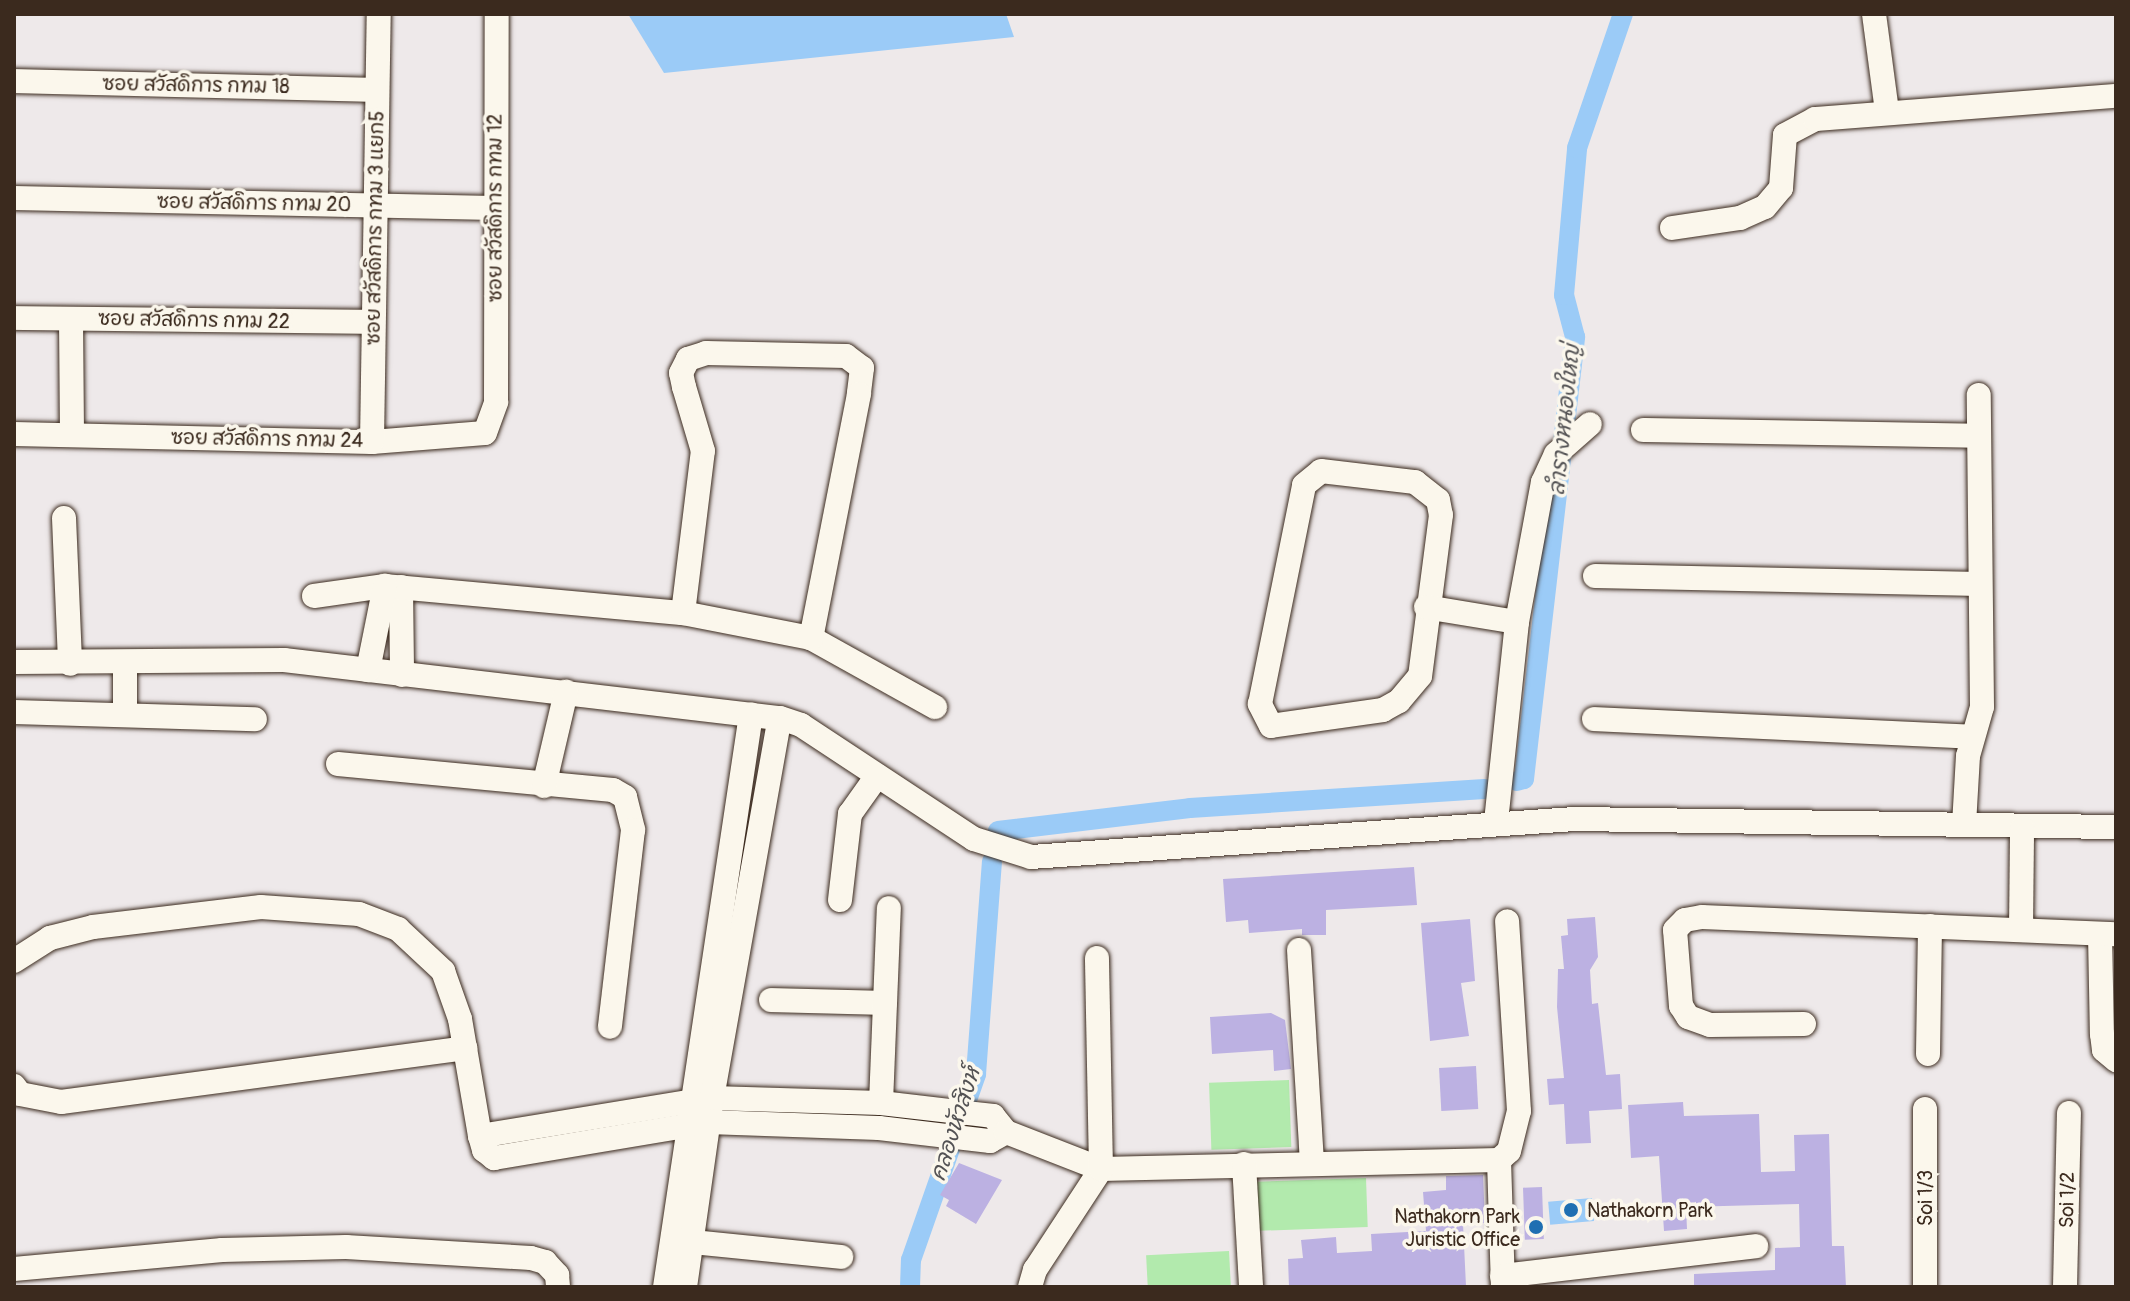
<!DOCTYPE html>
<meta charset="utf-8">
<style>
body{margin:0}
#map{position:relative;width:2130px;height:1301px;overflow:hidden;background:#eee9ea;font-family:Pangolin,"Playpen Sans Thai",sans-serif}
div>[style]{position:absolute}
.green>*{inset:0;background:#b2eaad;transform-origin:0 0}
.water>*{inset:0;background:#9bcbf7;transform-origin:0 0}
.canal>*{height:20px;margin:-10px;padding:0 10px;transform-origin:10px;border-radius:10px;background:#9bcbf7}
.building>*{inset:0;background:#bcb1e2;transform-origin:0 0}
.roads{filter:drop-shadow(0 0 2px #3b2a1e) drop-shadow(0 0 2px #3b2a1e)}
.minor>*{height:24px;margin:-12px;padding:0 12px;transform-origin:12px;border-radius:12px;background:#fbf7ec}
.dots>*{width:22px;height:22px;translate:-50% -50%;box-sizing:border-box;border:4px solid #fbf7ec;border-radius:50%}
span{translate:-50% -50%;white-space:nowrap;text-align:center;line-height:1.15;-webkit-text-stroke:7px #fbf7ec;paint-order:stroke}
.street-label{font-size:20px;color:#3b2a1e}
.poi-label{font-size:20px;color:#3b2a1e}
.left{translate:0 -50%;text-align:left}
.right{translate:-100% -50%;text-align:right}
.water-label{font-size:22px;color:#535254;font-style:italic}
.frame{position:absolute;inset:0;border:16px solid #3b2a1e;pointer-events:none}
</style>
<div id="map">
<div class="green">
<div style="left:1289px;top:1080px;width:67px;height:80px;rotate:88deg"></div>
<div style="left:1366px;top:1178px;width:49px;height:109px;rotate:88deg"></div>
<div style="left:1229px;top:1251px;width:36px;height:83px;rotate:87deg"></div>
</div>
<div class="water">
<div style="clip-path:polygon(628px 14px,1006px 14px,1014px 37px,664px 73px)"></div>
<div style="left:1592px;top:1198px;width:23px;height:44px;rotate:85deg"></div>
</div>
<div class="canal">
<div style="left:1517px;top:781px;width:7px;rotate:-16deg"></div>
<div style="left:1524px;top:779px;width:445px;rotate:-83.4deg"></div>
<div style="left:1575px;top:337px;width:43px;rotate:-104.7deg"></div>
<div style="left:1564px;top:295px;width:148px;rotate:-84.9deg"></div>
<div style="left:1577px;top:148px;width:142px;rotate:-71.1deg"></div>
<div style="left:998px;top:831px;width:193px;rotate:-6.8deg"></div>
<div style="left:1190px;top:808px;width:295px;rotate:-3.7deg"></div>
<div style="left:910px;top:1287px;width:27px;rotate:-88deg"></div>
<div style="left:911px;top:1260px;width:197px;rotate:-70.7deg"></div>
<div style="left:976px;top:1074px;width:213px;rotate:-85.7deg"></div>
</div>
<div class="building">
<div style="clip-path:polygon(1414px 867px,1417px 905px,1326px 910px,1326px 935px,1302px 935px,1302px 929px,1249px 933px,1248px 920px,1226px 922px,1223px 879px)"></div>
<div style="clip-path:polygon(1595px 917px,1598px 957px,1590px 970px,1592px 1004px,1598px 1003px,1606px 1075px,1620px 1074px,1622px 1109px,1589px 1111px,1591px 1143px,1566px 1144px,1564px 1104px,1549px 1105px,1547px 1079px,1564px 1078px,1557px 1007px,1558px 969px,1564px 969px,1561px 936px,1568px 935px,1567px 919px)"></div>
<div style="clip-path:polygon(1470px 919px,1475px 981px,1461px 983px,1469px 1036px,1430px 1041px,1421px 923px)"></div>
<div style="clip-path:polygon(1271px 1013px,1285px 1020px,1291px 1069px,1274px 1071px,1273px 1050px,1212px 1054px,1210px 1017px)"></div>
<div style="left:1476px;top:1066px;width:43px;height:37px;rotate:87deg"></div>
<div style="clip-path:polygon(1683px 1102px,1684px 1116px,1759px 1114px,1761px 1172px,1795px 1171px,1794px 1135px,1829px 1134px,1832px 1246px,1844px 1246px,1846px 1287px,1694px 1287px,1694px 1274px,1775px 1270px,1775px 1248px,1800px 1247px,1799px 1204px,1686px 1207px,1687px 1229px,1664px 1231px,1659px 1156px,1631px 1158px,1628px 1105px)"></div>
<div style="clip-path:polygon(959px 1163px,1002px 1180px,976px 1224px,946px 1206px,949px 1200px,940px 1195px)"></div>
<div style="clip-path:polygon(1483px 1175px,1485px 1223px,1463px 1224px,1466px 1286px,1289px 1287px,1288px 1259px,1303px 1258px,1301px 1240px,1336px 1237px,1337px 1253px,1372px 1251px,1371px 1234px,1426px 1231px,1423px 1192px,1446px 1190px,1446px 1176px)"></div>
<div style="left:1542px;top:1187px;width:52px;height:19px;rotate:88deg"></div>
</div>
<div class="roads">
<div class="minor">
<div style="left:1874px;top:14px;width:99px;rotate:82.4deg"></div>
<div style="left:14px;top:81px;width:363px;rotate:1.4deg"></div>
<div style="left:14px;top:198px;width:480px;rotate:1.2deg"></div>
<div style="left:1672px;top:228px;width:69px;rotate:-8.4deg"></div>
<div style="left:1740px;top:218px;width:27px;rotate:-24deg"></div>
<div style="left:1765px;top:207px;width:25px;rotate:-50deg"></div>
<div style="left:1781px;top:188px;width:53px;rotate:-85.7deg"></div>
<div style="left:1785px;top:135px;width:34px;rotate:-28deg"></div>
<div style="left:1815px;top:119px;width:302px;rotate:-4.4deg"></div>
<div style="left:14px;top:318px;width:359px;rotate:0.6deg"></div>
<div style="left:71px;top:319px;width:116px;rotate:89.5deg"></div>
<div style="left:1643px;top:430px;width:336px;rotate:1deg"></div>
<div style="left:14px;top:434px;width:358px;rotate:1.3deg"></div>
<div style="left:372px;top:442px;width:113px;rotate:-4.6deg"></div>
<div style="left:485px;top:433px;width:33px;rotate:-70deg"></div>
<div style="left:496px;top:402px;width:388px;rotate:-89.9deg"></div>
<div style="left:372px;top:442px;width:428px;rotate:-89.1deg"></div>
<div style="left:1321px;top:471px;width:95px;rotate:6.7deg"></div>
<div style="left:1415px;top:482px;width:29px;rotate:38deg"></div>
<div style="left:1438px;top:500px;width:15px;rotate:79deg"></div>
<div style="left:1441px;top:515px;width:162px;rotate:97.4deg"></div>
<div style="left:1420px;top:676px;width:33px;rotate:130deg"></div>
<div style="left:1399px;top:701px;width:18px;rotate:151deg"></div>
<div style="left:1383px;top:710px;width:113px;rotate:171.9deg"></div>
<div style="left:1271px;top:726px;width:25px;rotate:-117deg"></div>
<div style="left:1260px;top:704px;width:223px;rotate:-78.6deg"></div>
<div style="left:1304px;top:485px;width:22px;rotate:-39deg"></div>
<div style="left:64px;top:518px;width:146px;rotate:87.6deg"></div>
<div style="left:1595px;top:576px;width:385px;rotate:1.2deg"></div>
<div style="left:401px;top:587px;width:88px;rotate:89.3deg"></div>
<div style="left:314px;top:596px;width:72px;rotate:-8deg"></div>
<div style="left:385px;top:586px;width:299px;rotate:5.2deg"></div>
<div style="left:683px;top:613px;width:130px;rotate:11.1deg"></div>
<div style="left:811px;top:638px;width:142px;rotate:29.1deg"></div>
<div style="left:1426px;top:607px;width:92px;rotate:9.4deg"></div>
<div style="left:1517px;top:622px;width:201px;rotate:96deg"></div>
<div style="left:683px;top:613px;width:163px;rotate:-83deg"></div>
<div style="left:703px;top:451px;width:67px;rotate:-106.5deg"></div>
<div style="left:684px;top:387px;width:14px;rotate:-102deg"></div>
<div style="left:681px;top:373px;width:16px;rotate:-63deg"></div>
<div style="left:688px;top:359px;width:19px;rotate:-18deg"></div>
<div style="left:706px;top:353px;width:140px;rotate:1.2deg"></div>
<div style="left:846px;top:356px;width:20px;rotate:37deg"></div>
<div style="left:862px;top:368px;width:26px;rotate:97deg"></div>
<div style="left:859px;top:394px;width:249px;rotate:101.1deg"></div>
<div style="left:1517px;top:622px;width:142px;rotate:-79.5deg"></div>
<div style="left:1543px;top:482px;width:31px;rotate:-65deg"></div>
<div style="left:1556px;top:454px;width:45px;rotate:-41.4deg"></div>
<div style="left:14px;top:662px;width:270px;rotate:-0.4deg"></div>
<div style="left:284px;top:660px;width:499px;rotate:6.7deg"></div>
<div style="left:780px;top:718px;width:22px;rotate:18deg"></div>
<div style="left:801px;top:725px;width:207px;rotate:33.4deg"></div>
<div style="left:974px;top:839px;width:60px;rotate:17.5deg"></div>
<div style="left:1031px;top:857px;width:545px;rotate:-4deg"></div>
<div style="left:1575px;top:819px;width:541px;rotate:0.85deg"></div>
<div style="left:368px;top:670px;width:86px;rotate:-78.6deg"></div>
<div style="left:14px;top:712px;width:241px;rotate:1.7deg"></div>
<div style="left:125px;top:715px;width:53px;rotate:-90deg"></div>
<div style="left:1594px;top:719px;width:377px;rotate:2.7deg"></div>
<div style="left:338px;top:764px;width:276px;rotate:5.4deg"></div>
<div style="left:613px;top:790px;width:14px;rotate:30deg"></div>
<div style="left:625px;top:797px;width:34px;rotate:76deg"></div>
<div style="left:633px;top:830px;width:198px;rotate:96.7deg"></div>
<div style="left:544px;top:786px;width:97px;rotate:-76.8deg"></div>
<div style="left:1964px;top:825px;width:69px;rotate:-86.7deg"></div>
<div style="left:1968px;top:756px;width:51px;rotate:-74.1deg"></div>
<div style="left:1982px;top:707px;width:312px;rotate:-90.6deg"></div>
<div style="left:840px;top:900px;width:87px;rotate:-83.4deg"></div>
<div style="left:850px;top:814px;width:47px;rotate:-54.6deg"></div>
<div style="left:2021px;top:930px;width:102px;rotate:-89.4deg"></div>
<div style="left:2100px;top:934px;width:100px;rotate:88.9deg"></div>
<div style="left:2102px;top:1034px;width:16px;rotate:83deg"></div>
<div style="left:2104px;top:1050px;width:16px;rotate:40deg"></div>
<div style="left:1299px;top:950px;width:211px;rotate:86.5deg"></div>
<div style="left:14px;top:961px;width:43px;rotate:-32.6deg"></div>
<div style="left:50px;top:938px;width:44px;rotate:-14.3deg"></div>
<div style="left:93px;top:927px;width:169px;rotate:-6.8deg"></div>
<div style="left:261px;top:907px;width:98px;rotate:4.1deg"></div>
<div style="left:359px;top:914px;width:42px;rotate:21deg"></div>
<div style="left:398px;top:929px;width:62px;rotate:43deg"></div>
<div style="left:443px;top:971px;width:51px;rotate:70.5deg"></div>
<div style="left:460px;top:1019px;width:119px;rotate:80.3deg"></div>
<div style="left:480px;top:1136px;width:15px;rotate:74deg"></div>
<div style="left:484px;top:1150px;width:13px;rotate:39deg"></div>
<div style="left:494px;top:1158px;width:217px;rotate:-9.5deg"></div>
<div style="left:708px;top:1122px;width:171px;rotate:2deg"></div>
<div style="left:879px;top:1128px;width:112px;rotate:6.7deg"></div>
<div style="left:990px;top:1141px;width:18px;rotate:-29deg"></div>
<div style="left:771px;top:1000px;width:114px;rotate:1.5deg"></div>
<div style="left:1804px;top:1024px;width:94px;rotate:179.4deg"></div>
<div style="left:1710px;top:1025px;width:23px;rotate:-160deg"></div>
<div style="left:1688px;top:1017px;width:13px;rotate:-122deg"></div>
<div style="left:1681px;top:1006px;width:76px;rotate:-94.5deg"></div>
<div style="left:1675px;top:930px;width:14px;rotate:-45deg"></div>
<div style="left:1685px;top:920px;width:17px;rotate:-10deg"></div>
<div style="left:1702px;top:917px;width:414px;rotate:2.4deg"></div>
<div style="left:1928px;top:1054px;width:128px;rotate:-89.1deg"></div>
<div style="left:14px;top:1086px;width:10px;rotate:53deg"></div>
<div style="left:20px;top:1094px;width:42px;rotate:11deg"></div>
<div style="left:61px;top:1102px;width:408px;rotate:-7.6deg"></div>
<div style="left:881px;top:1103px;width:195px;rotate:-87.7deg"></div>
<div style="left:480px;top:1136px;width:235px;rotate:-9.3deg"></div>
<div style="left:712px;top:1098px;width:169px;rotate:1.7deg"></div>
<div style="left:881px;top:1103px;width:113px;rotate:6.6deg"></div>
<div style="left:993px;top:1116px;width:21px;rotate:51deg"></div>
<div style="left:1006px;top:1132px;width:102px;rotate:21.3deg"></div>
<div style="left:1101px;top:1169px;width:398px;rotate:-1.3deg"></div>
<div style="left:1499px;top:1160px;width:13px;rotate:-42deg"></div>
<div style="left:1509px;top:1151px;width:41px;rotate:-76deg"></div>
<div style="left:1519px;top:1111px;width:190px;rotate:-93.6deg"></div>
<div style="left:1499px;top:1160px;width:127px;rotate:88.2deg"></div>
<div style="left:1244px;top:1164px;width:123px;rotate:86.7deg"></div>
<div style="left:692px;top:1242px;width:150px;rotate:5.7deg"></div>
<div style="left:14px;top:1269px;width:209px;rotate:-5.2deg"></div>
<div style="left:222px;top:1250px;width:124px;rotate:-1.4deg"></div>
<div style="left:346px;top:1247px;width:185px;rotate:3.4deg"></div>
<div style="left:531px;top:1258px;width:15px;rotate:16deg"></div>
<div style="left:545px;top:1262px;width:18px;rotate:47deg"></div>
<div style="left:557px;top:1275px;width:12px;rotate:85deg"></div>
<div style="left:1502px;top:1276px;width:256px;rotate:-6.7deg"></div>
<div style="left:665px;top:1287px;width:579px;rotate:-81.46deg"></div>
<div style="left:685px;top:1287px;width:191px;rotate:-81.9deg"></div>
<div style="left:712px;top:1098px;width:386px;rotate:-79.9deg"></div>
<div style="left:1030px;top:1287px;width:18px;rotate:-74deg"></div>
<div style="left:1035px;top:1270px;width:121px;rotate:-56.8deg"></div>
<div style="left:1101px;top:1169px;width:211px;rotate:-91.1deg"></div>
<div style="left:1925px;top:1287px;width:178px;rotate:-90deg"></div>
<div style="left:2065px;top:1287px;width:174px;rotate:-88.7deg"></div>
</div>
</div>
<div class="dots">
<div style="left:1571px;top:1210px;background:#1f6fb2"></div>
<div style="left:1536px;top:1227px;background:#1f6fb2"></div>
</div>
<div class="street-label">
<span style="left:196px;top:85px;rotate:1deg">ซอย สวัสดิการ กทม 18</span>
<span style="left:254px;top:203px;rotate:1deg">ซอย สวัสดิการ กทม 20</span>
<span style="left:495px;top:208px;rotate:-90deg">ซอย สวัสดิการ กทม 12</span>
<span style="left:375px;top:228px;rotate:-89deg">ซอย สวัสดิการ กทม 3 แยก5</span>
<span style="left:194px;top:320px;rotate:1deg">ซอย สวัสดิการ กทม 22</span>
<span style="left:267px;top:439px;rotate:1deg">ซอย สวัสดิการ กทม 24</span>
<span style="left:1925px;top:1198px;rotate:-90deg">Soi 1/3</span>
<span style="left:2067px;top:1200px;rotate:-89deg">Soi 1/2</span>
</div>
<div class="poi-label">
<span class="left" style="left:1587px;top:1210px">Nathakorn Park</span>
<span class="right" style="left:1520px;top:1228px">Nathakorn Park<br>Juristic Office</span>
</div>
<div class="water-label">
<span style="left:1565px;top:420px;rotate:-84deg">ลำรางหนองใหญ่</span>
<span style="left:956px;top:1124px;rotate:-72deg">คลองหัวสิงห์</span>
</div>
<div class="frame"></div>
</div>
